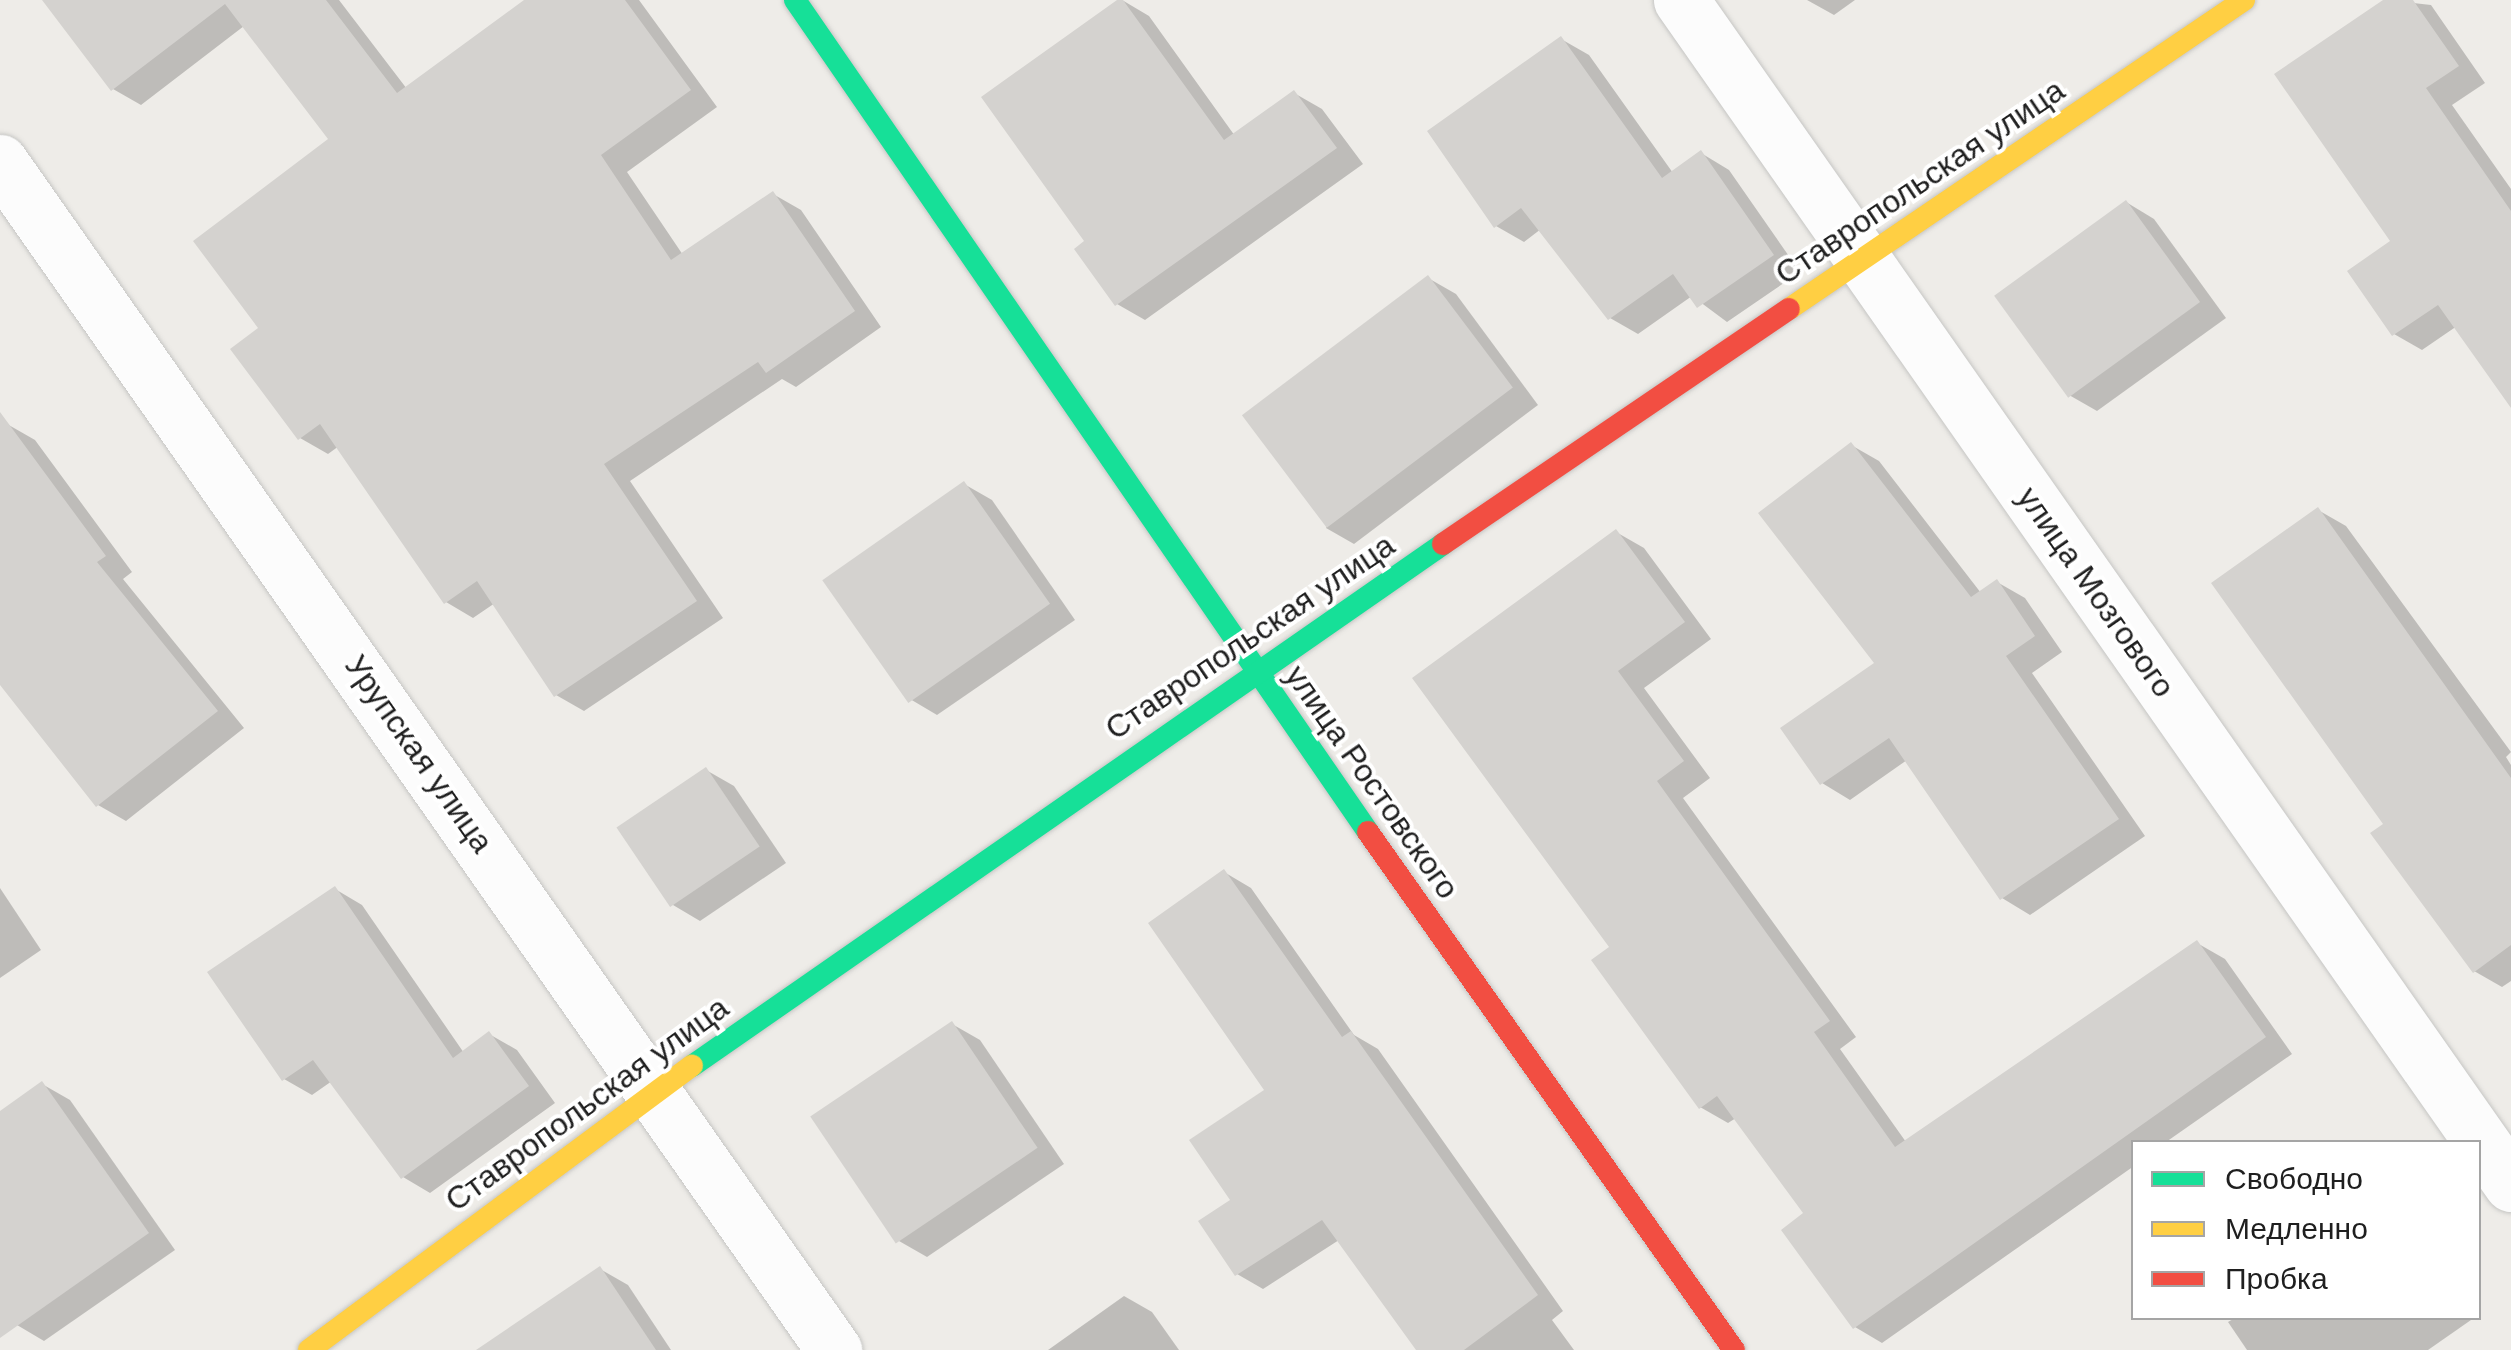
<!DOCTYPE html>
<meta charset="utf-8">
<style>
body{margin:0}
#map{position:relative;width:2511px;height:1350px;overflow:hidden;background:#eeece8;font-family:Arial,sans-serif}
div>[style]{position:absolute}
.shadow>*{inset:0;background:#0003}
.building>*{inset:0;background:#d4d2cf;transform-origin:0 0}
.roads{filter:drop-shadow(0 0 2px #c6c6c4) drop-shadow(0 0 2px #c6c6c4)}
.street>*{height:55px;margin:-27.5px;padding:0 27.5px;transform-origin:27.5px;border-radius:27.5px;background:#fcfcfc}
.fast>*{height:22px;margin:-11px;padding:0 11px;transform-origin:11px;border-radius:11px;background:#16e098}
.slow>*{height:22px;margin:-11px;padding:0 11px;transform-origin:11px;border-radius:11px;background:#ffcf43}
.jam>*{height:22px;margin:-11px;padding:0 11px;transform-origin:11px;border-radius:11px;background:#f24e42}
span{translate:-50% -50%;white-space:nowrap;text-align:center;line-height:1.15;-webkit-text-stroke:8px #fff;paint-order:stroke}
.street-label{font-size:32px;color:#1f1f1f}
.legend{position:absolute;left:2131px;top:1140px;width:350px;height:180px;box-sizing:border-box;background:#fff;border:2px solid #a5a5a5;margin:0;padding:12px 18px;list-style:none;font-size:30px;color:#1f1f1f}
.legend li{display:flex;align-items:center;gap:20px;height:50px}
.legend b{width:50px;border:2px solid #a5a5a5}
</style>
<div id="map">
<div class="shadow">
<div style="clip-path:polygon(44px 0,339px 0,407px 89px,528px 0,639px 0,717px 107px,627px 172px,683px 255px,773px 194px,801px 210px,881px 327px,796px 387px,782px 379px,630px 481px,723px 618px,584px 711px,556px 695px,495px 603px,473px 618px,446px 602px,339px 446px,328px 454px,300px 438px,261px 329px,332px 139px,244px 26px,141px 105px,113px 89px)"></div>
<div style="clip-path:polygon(1122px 0,1149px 16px,1235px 136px,1294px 93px,1322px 109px,1363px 164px,1145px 320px,1117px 304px,1088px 241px)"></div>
<div style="clip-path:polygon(1807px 0,1855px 0,1834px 15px)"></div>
<div style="clip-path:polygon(2387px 0,2431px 5px,2485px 83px,2452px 105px,2511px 189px,2511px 404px,2457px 326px,2422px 350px,2394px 334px)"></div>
<div style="clip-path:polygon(1561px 39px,1589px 55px,1673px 173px,1701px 153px,1729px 170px,1800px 272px,1727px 322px,1692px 296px,1638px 334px,1610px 318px,1541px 229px,1524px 242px,1496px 226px)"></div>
<div style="clip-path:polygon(2126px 202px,2154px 219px,2226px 318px,2097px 411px,2069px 395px)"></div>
<div style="clip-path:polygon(1428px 278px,1456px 294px,1538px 405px,1354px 544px,1326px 528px)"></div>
<div style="clip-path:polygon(7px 424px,35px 440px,132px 572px,123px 579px,244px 728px,126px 821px,98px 805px,0 681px,0 429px)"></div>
<div style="clip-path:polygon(1851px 445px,1879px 461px,1981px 593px,1997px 582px,2025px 598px,2062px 652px,2032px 673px,2145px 836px,2030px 915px,2002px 898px,1907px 760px,1850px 800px,1822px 783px,1878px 664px)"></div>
<div style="clip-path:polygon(964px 484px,992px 500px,1075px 620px,937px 715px,910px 699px)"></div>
<div style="clip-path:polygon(2318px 510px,2346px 526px,2511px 752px,2506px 757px,2511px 765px,2511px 981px,2502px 987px,2474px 971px)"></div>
<div style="clip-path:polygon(1616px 532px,1644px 548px,1711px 639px,1644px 688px,1710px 778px,1683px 798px,1856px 1037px,1840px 1049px,1906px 1142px,2197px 943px,2225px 959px,2292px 1054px,2166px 1142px,2134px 1142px,2134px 1166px,1882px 1343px,1855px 1327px,1807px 1214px,1736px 1118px,1728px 1123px,1700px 1107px,1613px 947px)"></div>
<div style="clip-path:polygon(706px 770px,734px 786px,786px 863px,700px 921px,673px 905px)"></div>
<div style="clip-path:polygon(1224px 872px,1251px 888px,1354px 1035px,1378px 1049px,1563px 1311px,1552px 1320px,1574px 1350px,1419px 1350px,1339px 1240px,1263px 1289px,1237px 1274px,1234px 1201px,1267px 1090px)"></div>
<div style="clip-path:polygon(0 888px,41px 950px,0 978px)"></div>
<div style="clip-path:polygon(335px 889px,362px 905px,464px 1053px,489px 1034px,517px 1050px,555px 1103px,430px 1193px,403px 1177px,332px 1081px,312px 1095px,284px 1079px)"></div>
<div style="clip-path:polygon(952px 1024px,980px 1040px,1064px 1164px,927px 1257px,899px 1241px)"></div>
<div style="clip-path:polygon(42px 1084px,70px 1100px,175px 1250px,44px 1341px,17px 1325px,0 1302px,0 1114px)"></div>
<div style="clip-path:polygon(600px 1269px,628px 1285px,671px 1350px,480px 1350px)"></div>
<div style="clip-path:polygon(1124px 1296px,1152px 1312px,1179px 1350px,1048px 1350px)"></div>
<div style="clip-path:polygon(2235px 1318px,2469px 1318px,2471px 1320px,2428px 1350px,2247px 1350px,2228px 1322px)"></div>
</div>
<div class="building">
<div style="clip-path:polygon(42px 0,326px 0,397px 93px,524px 0,625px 0,691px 90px,601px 155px,671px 260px,773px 191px,855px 311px,766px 373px,758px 362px,604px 464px,697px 601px,554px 697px,477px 581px,444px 604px,320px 424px,298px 440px,230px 349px,258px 328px,193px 241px,328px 139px,225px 4px,111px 91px)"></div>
<div style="clip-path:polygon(1117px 0,1123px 0,1224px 140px,1294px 90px,1337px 148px,1115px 306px,1074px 249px,1084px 241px,981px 97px)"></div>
<div style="clip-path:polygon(2383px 0,2413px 0,2459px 66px,2426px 88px,2511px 211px,2511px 408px,2438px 305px,2392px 336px,2347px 271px,2390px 241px,2274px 74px)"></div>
<div style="clip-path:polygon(1561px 36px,1662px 178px,1701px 150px,1774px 255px,1697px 308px,1673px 274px,1608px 320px,1521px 208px,1494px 228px,1427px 131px)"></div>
<div style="left:2126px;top:200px;width:126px;height:163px;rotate:54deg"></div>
<div style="left:1428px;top:275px;width:141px;height:233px;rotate:53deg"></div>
<div style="clip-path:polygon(0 412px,106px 556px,97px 562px,218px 711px,96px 807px,0 685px)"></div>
<div style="clip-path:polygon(1851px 442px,1971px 597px,1997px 579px,2035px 636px,2006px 656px,2119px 819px,2000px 900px,1889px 738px,1820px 785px,1780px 728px,1874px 663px,1758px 513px)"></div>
<div style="left:964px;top:481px;width:150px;height:173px;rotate:55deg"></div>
<div style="clip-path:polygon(2318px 507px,2511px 778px,2511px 945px,2473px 973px,2370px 833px,2383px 824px,2211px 583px)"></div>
<div style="clip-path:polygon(1616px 529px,1685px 622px,1618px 671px,1684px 761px,1657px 781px,1830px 1021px,1814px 1032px,1895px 1147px,2197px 940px,2266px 1037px,1853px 1329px,1781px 1230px,1803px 1213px,1717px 1096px,1699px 1109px,1591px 960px,1609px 947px,1412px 678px)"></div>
<div style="left:706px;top:767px;width:96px;height:108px;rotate:56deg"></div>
<div style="clip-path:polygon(1224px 869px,1342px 1037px,1351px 1031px,1538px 1295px,1464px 1350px,1416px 1350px,1322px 1220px,1235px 1276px,1198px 1221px,1230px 1200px,1189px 1140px,1264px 1090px,1148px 923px)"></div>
<div style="clip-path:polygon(335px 886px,453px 1058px,489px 1031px,529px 1086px,401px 1179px,313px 1060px,282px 1081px,207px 972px)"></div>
<div style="left:952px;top:1021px;width:153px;height:171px;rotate:56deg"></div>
<div style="clip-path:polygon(42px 1081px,149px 1233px,0 1338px,0 1111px)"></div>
<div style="clip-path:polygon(600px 1266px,656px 1350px,476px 1350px)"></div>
</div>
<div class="roads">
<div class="street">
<div style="left:1681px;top:0;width:1446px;rotate:54.97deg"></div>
<div style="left:0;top:162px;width:1452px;rotate:54.93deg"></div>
</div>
<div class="fast">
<div style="left:795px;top:0;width:1010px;rotate:55.44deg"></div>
<div style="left:692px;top:1066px;width:915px;rotate:-34.8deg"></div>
</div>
<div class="slow">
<div style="left:1789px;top:309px;width:550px;rotate:-34.18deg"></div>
<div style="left:309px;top:1350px;width:477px;rotate:-36.6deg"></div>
</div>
<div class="jam">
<div style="left:1443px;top:544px;width:418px;rotate:-34.2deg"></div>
<div style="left:1368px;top:832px;width:634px;rotate:54.76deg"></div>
</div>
</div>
<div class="street-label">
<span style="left:1920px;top:182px;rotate:-34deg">Ставропольская улица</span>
<span style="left:2096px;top:592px;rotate:55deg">улица Мозгового</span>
<span style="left:1250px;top:637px;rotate:-34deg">Ставропольская улица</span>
<span style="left:419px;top:754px;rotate:55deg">Урупская улица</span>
<span style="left:1372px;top:782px;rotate:55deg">улица Ростовского</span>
<span style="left:587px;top:1104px;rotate:-36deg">Ставропольская улица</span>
</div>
<ul class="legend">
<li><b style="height:12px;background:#16e098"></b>Свободно</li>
<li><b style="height:12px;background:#ffcf43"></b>Медленно</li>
<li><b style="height:12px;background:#f24e42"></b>Пробка</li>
</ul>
</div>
